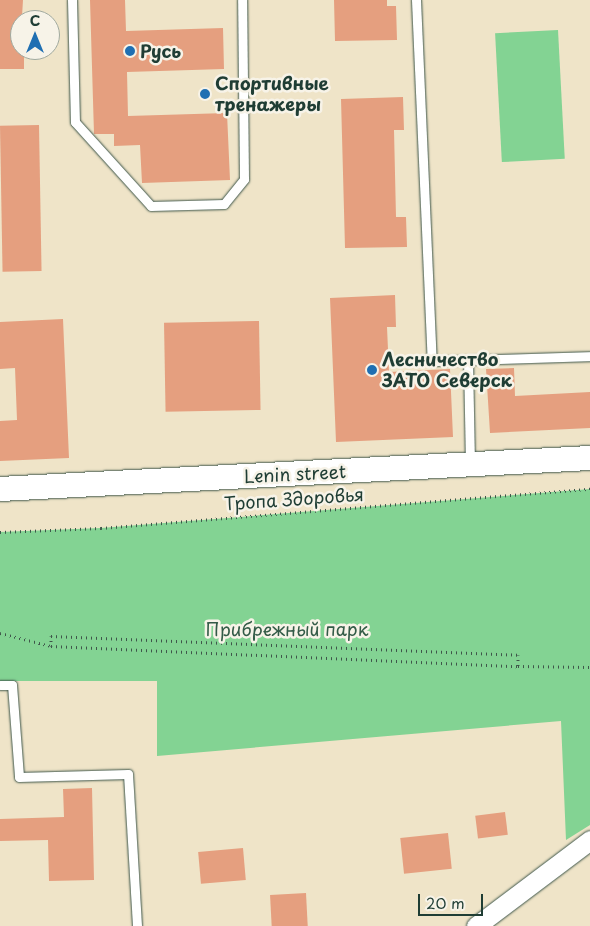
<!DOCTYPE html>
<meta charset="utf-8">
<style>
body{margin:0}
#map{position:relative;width:590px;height:926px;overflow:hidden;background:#efe4c8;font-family:"Playpen Sans",sans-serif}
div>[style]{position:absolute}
.green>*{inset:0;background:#83d393;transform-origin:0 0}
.building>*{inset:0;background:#e59f7f;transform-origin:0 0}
.path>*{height:3px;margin-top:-1.5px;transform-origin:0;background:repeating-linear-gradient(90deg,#3e564a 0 1px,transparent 0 5px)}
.roads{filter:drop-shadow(0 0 1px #3e564a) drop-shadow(0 0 1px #3e564a)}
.service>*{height:9px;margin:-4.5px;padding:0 4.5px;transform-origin:4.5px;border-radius:4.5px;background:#fff}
.minor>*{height:19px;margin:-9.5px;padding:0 9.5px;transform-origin:9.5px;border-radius:9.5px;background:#fff}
.tertiary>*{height:24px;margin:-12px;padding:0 12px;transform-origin:12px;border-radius:12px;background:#fff}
.dots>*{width:14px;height:14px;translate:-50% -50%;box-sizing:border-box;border:2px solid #f7f3e8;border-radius:50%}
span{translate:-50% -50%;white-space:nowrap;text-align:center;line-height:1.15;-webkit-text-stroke:5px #f7f3e8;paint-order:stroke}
.poi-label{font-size:18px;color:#1f3d34;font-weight:700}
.left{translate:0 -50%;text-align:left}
.street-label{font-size:18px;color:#1f3d34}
.park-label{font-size:18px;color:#335b47}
.north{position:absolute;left:10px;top:10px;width:50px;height:50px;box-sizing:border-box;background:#f7f3e8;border:1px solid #a1aaa0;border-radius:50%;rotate:0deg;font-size:14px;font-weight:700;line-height:20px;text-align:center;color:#1f3d34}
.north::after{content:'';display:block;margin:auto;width:18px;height:22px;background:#1f6fb2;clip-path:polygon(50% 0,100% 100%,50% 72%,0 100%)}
.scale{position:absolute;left:418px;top:894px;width:65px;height:22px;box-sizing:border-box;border:2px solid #1f3d34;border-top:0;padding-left:6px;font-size:15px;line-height:18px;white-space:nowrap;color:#1f3d34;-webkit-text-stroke:4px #f7f3e8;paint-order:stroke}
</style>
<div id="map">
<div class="green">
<div style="left:558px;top:30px;width:129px;height:63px;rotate:87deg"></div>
<div style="clip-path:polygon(590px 489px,590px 825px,566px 840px,561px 721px,157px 756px,157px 681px,0 681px,0 532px,101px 528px)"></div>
</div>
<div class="building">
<div style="clip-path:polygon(0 0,23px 0,20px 50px,24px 50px,24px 69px,0 69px)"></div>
<div style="clip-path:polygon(90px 0,125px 0,126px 31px,223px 28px,224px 69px,127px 72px,128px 116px,227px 113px,230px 180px,142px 183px,140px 145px,114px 146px,114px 134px,94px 134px)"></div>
<div style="clip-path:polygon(334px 0,387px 0,387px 6px,396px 6px,397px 40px,335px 41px)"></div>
<div style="clip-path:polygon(403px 97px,404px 130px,394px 130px,396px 217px,406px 217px,407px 247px,345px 248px,341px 99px)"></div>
<div style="left:39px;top:125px;width:146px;height:39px;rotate:89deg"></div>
<div style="clip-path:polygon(395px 295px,396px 327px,387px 327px,389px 372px,450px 369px,453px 437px,336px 442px,330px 298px)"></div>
<div style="clip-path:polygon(63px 319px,69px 458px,0 461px,0 421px,17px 420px,15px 368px,0 369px,0 322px)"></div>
<div style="left:259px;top:321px;width:89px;height:95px;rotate:89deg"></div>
<div style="clip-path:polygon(514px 368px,515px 396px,590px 392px,590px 428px,490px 433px,486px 369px)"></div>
<div style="clip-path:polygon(92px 788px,94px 880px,49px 881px,48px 840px,0 841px,0 819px,64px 817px,63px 789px)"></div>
<div style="left:505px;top:812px;width:23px;height:30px;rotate:83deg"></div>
<div style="left:448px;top:833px;width:36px;height:48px;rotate:84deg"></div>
<div style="left:243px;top:848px;width:32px;height:45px;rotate:85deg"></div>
<div style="left:306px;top:893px;width:33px;height:36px;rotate:87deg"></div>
</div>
<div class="path">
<div style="left:0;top:532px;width:101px;rotate:-2.3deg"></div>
<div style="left:101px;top:528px;width:491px;rotate:-4.6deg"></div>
<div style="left:0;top:633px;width:53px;rotate:14.3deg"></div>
<div style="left:51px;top:646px;width:10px;rotate:-90deg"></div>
<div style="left:51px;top:636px;width:467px;rotate:2.3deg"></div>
<div style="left:518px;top:655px;width:11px;rotate:90deg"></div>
<div style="left:518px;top:666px;width:72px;rotate:0.8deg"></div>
<div style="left:51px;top:646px;width:467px;rotate:2.5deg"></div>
</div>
<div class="roads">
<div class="service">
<div style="left:72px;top:0;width:122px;rotate:88.6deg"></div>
<div style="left:75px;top:122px;width:113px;rotate:47.9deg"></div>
<div style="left:151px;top:206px;width:73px;rotate:-1.6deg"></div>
<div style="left:224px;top:204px;width:32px;rotate:-51deg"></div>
<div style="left:244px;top:179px;width:179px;rotate:-90.6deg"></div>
<div style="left:416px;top:0;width:361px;rotate:87.5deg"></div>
<div style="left:432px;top:361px;width:158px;rotate:-1.8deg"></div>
<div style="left:468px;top:360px;width:104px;rotate:88.9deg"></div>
<div style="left:0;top:685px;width:12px"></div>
<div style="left:12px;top:685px;width:92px;rotate:85.6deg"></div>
<div style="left:19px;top:777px;width:109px;rotate:-1.6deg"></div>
<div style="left:128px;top:774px;width:152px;rotate:86.6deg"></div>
</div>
<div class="minor">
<div style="left:476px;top:926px;width:143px;rotate:-37deg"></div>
</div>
<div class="tertiary">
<div style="left:0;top:489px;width:591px;rotate:-3.01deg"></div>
</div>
</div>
<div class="dots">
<div style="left:130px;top:51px;background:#1f6fb2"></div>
<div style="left:205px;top:94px;background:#1f6fb2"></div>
<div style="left:372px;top:370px;background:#1f6fb2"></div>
</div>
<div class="poi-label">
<span class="left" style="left:140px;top:51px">Русь</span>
<span class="left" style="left:215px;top:94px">Спортивные<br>тренажеры</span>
<span class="left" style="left:382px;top:370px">Лесничество<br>ЗАТО Северск</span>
</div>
<div class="street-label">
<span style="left:295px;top:474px;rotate:-3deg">Lenin street</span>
<span style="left:294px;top:499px;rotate:-4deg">Тропа Здоровья</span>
</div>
<div class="park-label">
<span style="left:287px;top:629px">Прибрежный парк</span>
</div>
<div class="north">С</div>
<div class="scale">20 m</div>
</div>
